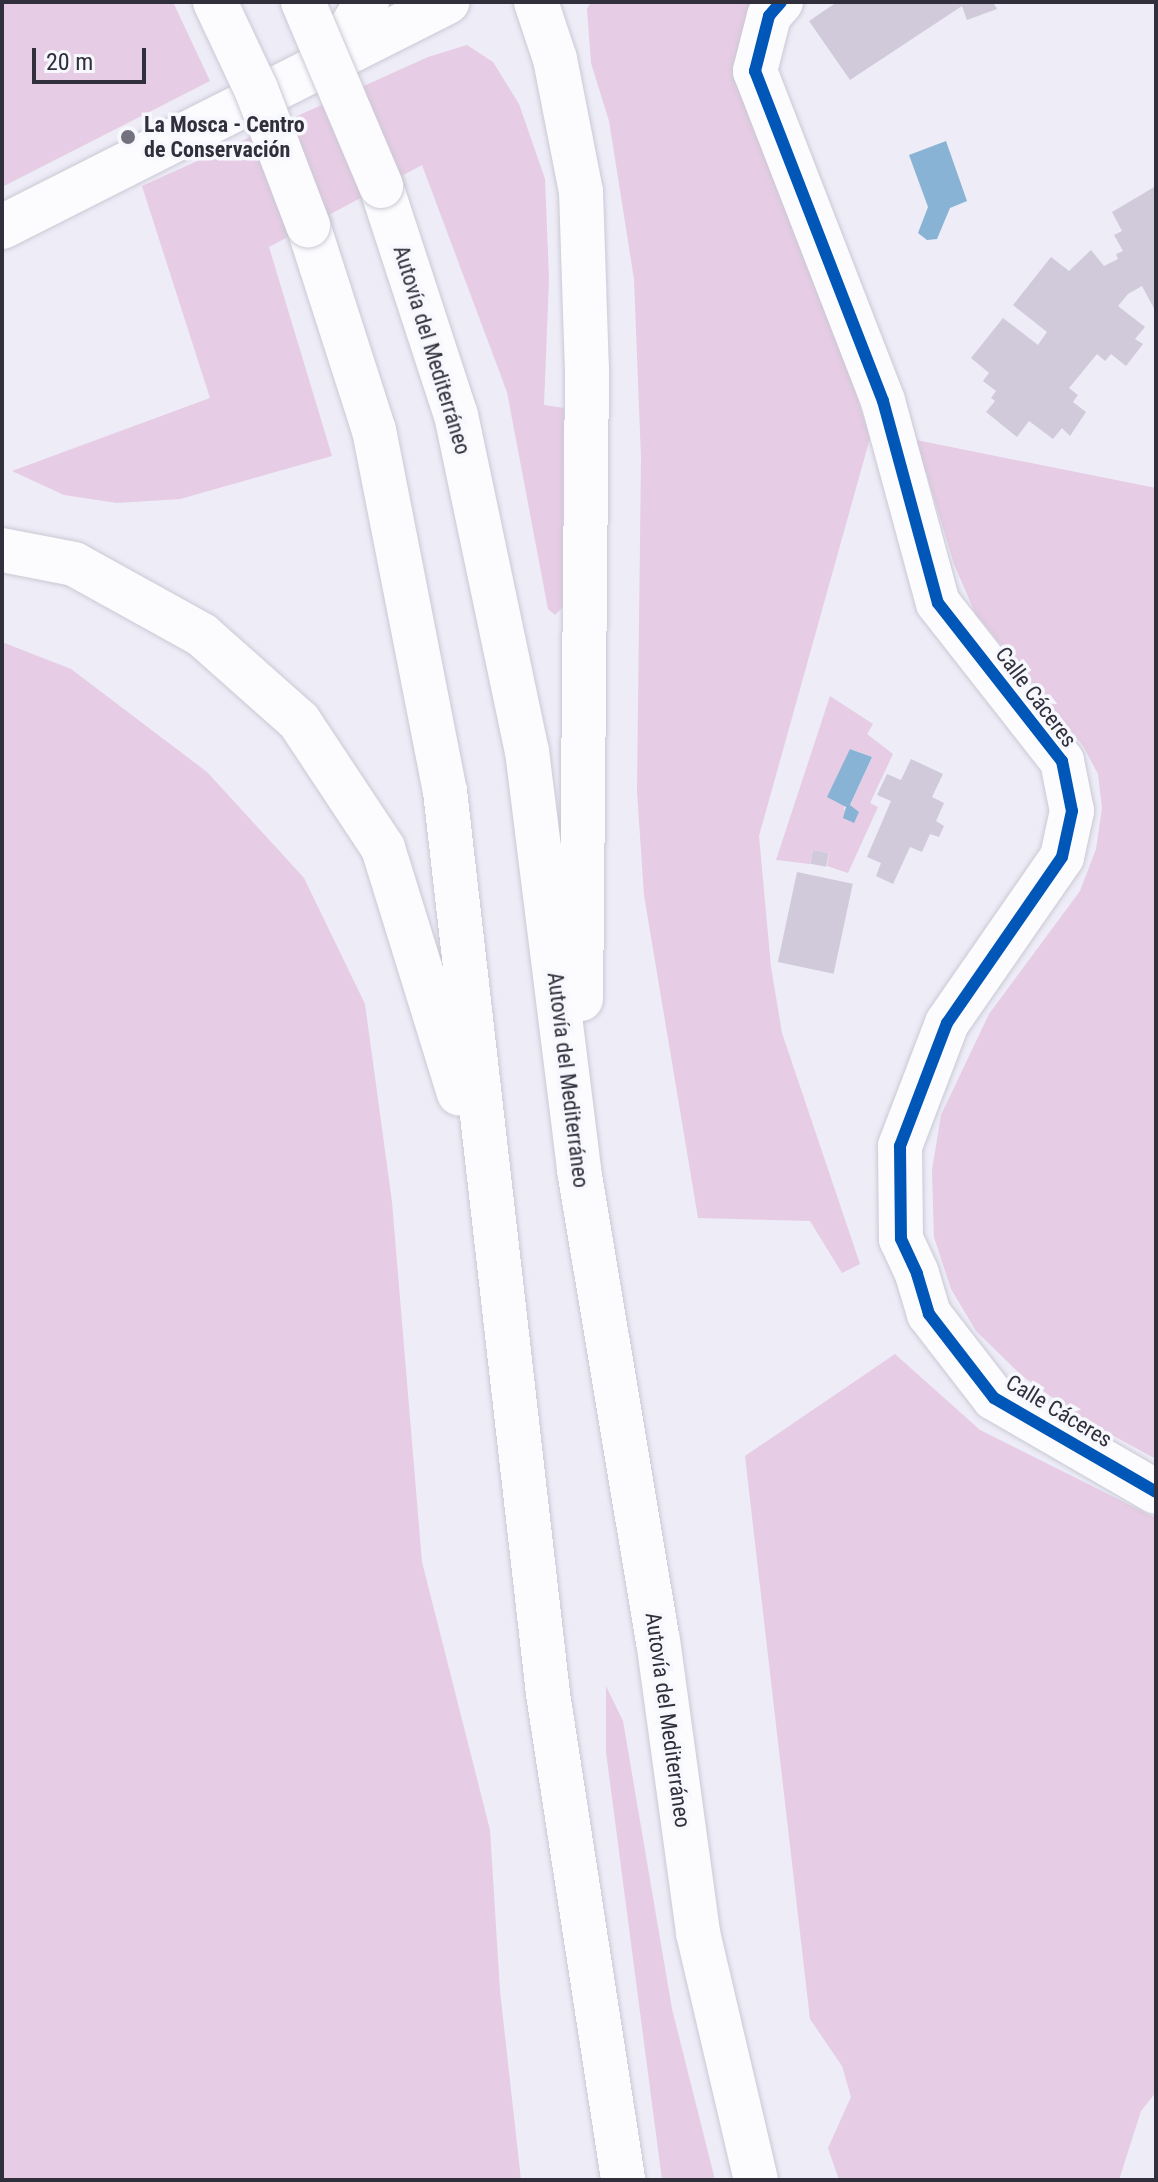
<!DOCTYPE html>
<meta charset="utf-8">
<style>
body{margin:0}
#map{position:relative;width:1158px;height:2182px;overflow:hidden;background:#edecf7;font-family:"Roboto Condensed",sans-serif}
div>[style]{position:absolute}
.green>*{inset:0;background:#e6cce4}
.water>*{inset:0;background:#88b3d5}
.building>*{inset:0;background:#d1cada;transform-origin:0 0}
.roads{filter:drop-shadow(0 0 2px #cac9d4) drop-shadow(0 0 2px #cac9d4)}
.street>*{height:44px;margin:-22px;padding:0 22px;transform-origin:22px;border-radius:22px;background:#fcfcfe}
.secondary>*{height:44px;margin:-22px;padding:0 22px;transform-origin:22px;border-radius:22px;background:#fcfcfe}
.highway>*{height:44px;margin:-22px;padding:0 22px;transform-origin:22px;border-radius:22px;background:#fcfcfe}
.bridges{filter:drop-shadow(0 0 2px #cac9d4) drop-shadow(0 0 2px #cac9d4)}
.highway-bridge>*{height:44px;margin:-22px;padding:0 22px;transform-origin:22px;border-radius:22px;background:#fcfcfe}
.cycleway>*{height:12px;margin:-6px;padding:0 6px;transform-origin:6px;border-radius:6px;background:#0057b8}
.dots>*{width:22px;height:22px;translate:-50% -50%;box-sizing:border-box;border:4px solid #f7f7fe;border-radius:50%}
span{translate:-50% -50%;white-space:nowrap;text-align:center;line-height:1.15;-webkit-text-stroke:7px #f7f7fe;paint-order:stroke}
.poi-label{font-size:22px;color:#302f3b;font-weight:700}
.left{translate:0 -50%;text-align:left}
.street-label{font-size:22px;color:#302f3b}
.frame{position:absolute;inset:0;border:4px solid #302f3b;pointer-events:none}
.scale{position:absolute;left:32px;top:48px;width:114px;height:36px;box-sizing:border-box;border:4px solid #302f3b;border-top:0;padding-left:10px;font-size:24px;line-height:28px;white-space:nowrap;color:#302f3b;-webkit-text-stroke:6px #f7f7fe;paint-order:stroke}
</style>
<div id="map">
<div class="green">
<div style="clip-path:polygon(2px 2px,173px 2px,210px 81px,2px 187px)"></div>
<div style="clip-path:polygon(591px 2px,752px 2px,744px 35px,870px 438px,759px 836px,771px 967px,782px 1033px,860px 1264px,842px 1273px,810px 1221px,698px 1218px,644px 895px,637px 791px,641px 458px,634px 279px,609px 121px,591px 63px,587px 9px)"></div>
<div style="clip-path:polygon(467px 45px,493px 62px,519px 104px,545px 179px,549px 279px,544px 405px,564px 408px,563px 607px,555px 615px,548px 609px,507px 392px,422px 165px,269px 247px,332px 456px,180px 499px,117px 503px,64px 495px,12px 471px,210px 398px,142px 186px,428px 57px)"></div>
<div style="clip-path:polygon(916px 440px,1156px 488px,1156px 1459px,1081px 1418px,1021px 1375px,976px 1331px,951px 1289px,934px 1237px,932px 1170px,941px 1115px,989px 1014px,1080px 891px,1096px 849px,1102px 808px,1098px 774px,1083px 746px,975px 613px,954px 564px)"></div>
<div style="clip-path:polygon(2px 642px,71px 669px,207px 772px,304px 878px,365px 1004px,392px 1202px,422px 1562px,490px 1830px,500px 1991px,521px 2180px,2px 2180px)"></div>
<div style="clip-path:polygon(evenodd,830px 696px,873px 724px,867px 734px,893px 754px,870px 803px,878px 807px,848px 873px,827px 866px,829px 853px,813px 850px,810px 864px,776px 860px,830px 696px,851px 749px,872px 757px,850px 806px,844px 810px,851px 749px)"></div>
<div style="clip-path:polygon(895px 1354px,980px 1430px,1156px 1518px,1156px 2092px,1141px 2111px,1119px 2180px,839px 2180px,828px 2148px,851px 2097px,842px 2066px,810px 2019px,745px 1456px)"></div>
<div style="clip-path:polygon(606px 1686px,623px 1721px,672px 2009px,715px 2180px,662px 2180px,606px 1752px)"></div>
</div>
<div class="water">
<div style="clip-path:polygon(946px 141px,967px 201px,950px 208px,937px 239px,927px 240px,918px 233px,928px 207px,909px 155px)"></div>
<div style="clip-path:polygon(850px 749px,872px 757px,850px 805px,859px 812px,854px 823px,843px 818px,846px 807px,827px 797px)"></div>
</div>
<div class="building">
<div style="clip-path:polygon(837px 2px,993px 2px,997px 9px,967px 20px,962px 6px,850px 80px,809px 21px)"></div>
<div style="clip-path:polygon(1156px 186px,1156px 312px,1142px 286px,1128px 294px,1118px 306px,1145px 327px,1135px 339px,1143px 344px,1126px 366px,1111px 354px,1105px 361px,1097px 354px,1069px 388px,1078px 395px,1073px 402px,1086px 412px,1070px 436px,1062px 428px,1053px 439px,1029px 421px,1017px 437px,986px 412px,995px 401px,991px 398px,996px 391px,983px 381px,989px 373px,971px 358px,1003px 318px,1038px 345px,1047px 332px,1013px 305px,1051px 257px,1069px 271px,1091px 250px,1104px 266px,1118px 259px,1116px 254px,1123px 251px,1114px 235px,1122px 231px,1112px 212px)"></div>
<div style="clip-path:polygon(911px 759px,943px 774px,932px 797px,944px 803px,936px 821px,944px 826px,939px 837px,930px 834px,922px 852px,910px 847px,893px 884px,876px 876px,881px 863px,867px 857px,891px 801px,877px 795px,887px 774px,901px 780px)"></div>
<div style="left:813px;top:850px;width:16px;height:14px;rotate:11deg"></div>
<div style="left:797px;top:872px;width:57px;height:92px;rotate:12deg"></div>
</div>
<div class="roads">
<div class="street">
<div style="left:781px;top:2px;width:18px;rotate:131deg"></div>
<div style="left:769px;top:16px;width:57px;rotate:104.3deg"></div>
<div style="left:755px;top:71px;width:354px;rotate:68.8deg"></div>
<div style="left:883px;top:401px;width:209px;rotate:74.8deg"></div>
<div style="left:938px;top:603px;width:201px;rotate:51.9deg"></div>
<div style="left:1062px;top:761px;width:51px;rotate:78.7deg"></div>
<div style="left:1072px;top:811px;width:47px;rotate:102.3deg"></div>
<div style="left:1062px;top:857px;width:202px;rotate:124.7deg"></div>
<div style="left:947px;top:1023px;width:132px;rotate:110.9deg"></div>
<div style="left:900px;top:1146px;width:93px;rotate:89.4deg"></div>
<div style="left:901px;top:1239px;width:38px;rotate:65deg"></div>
<div style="left:917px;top:1274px;width:42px;rotate:73.3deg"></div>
<div style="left:929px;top:1314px;width:106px;rotate:52.3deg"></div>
<div style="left:994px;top:1398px;width:187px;rotate:30.1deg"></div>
</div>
<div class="secondary">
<div style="left:332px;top:58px;width:66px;rotate:-58deg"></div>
<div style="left:2px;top:227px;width:499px;rotate:-26.8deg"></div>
</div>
<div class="highway">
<div style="left:536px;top:2px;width:60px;rotate:71.6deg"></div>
<div style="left:555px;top:59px;width:135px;rotate:78.9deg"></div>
<div style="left:581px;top:191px;width:177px;rotate:88.1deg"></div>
<div style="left:587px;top:368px;width:631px;rotate:90.54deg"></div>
<div style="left:381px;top:186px;width:241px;rotate:71.9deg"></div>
<div style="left:456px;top:415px;width:343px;rotate:78.1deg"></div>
<div style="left:527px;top:751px;width:422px;rotate:82.9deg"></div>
<div style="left:579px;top:1170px;width:477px;rotate:80.5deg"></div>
<div style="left:658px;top:1640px;width:296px;rotate:82.2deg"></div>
<div style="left:698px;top:1933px;width:254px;rotate:76.8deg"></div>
<div style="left:308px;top:225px;width:215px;rotate:72.2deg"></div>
<div style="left:374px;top:430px;width:368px;rotate:78.9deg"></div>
<div style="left:445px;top:791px;width:909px;rotate:83.49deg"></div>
<div style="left:548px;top:1694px;width:492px;rotate:81.2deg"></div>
<div style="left:2px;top:550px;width:73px;rotate:11deg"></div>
<div style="left:74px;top:564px;width:146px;rotate:29deg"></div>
<div style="left:202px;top:635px;width:130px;rotate:41.6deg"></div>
<div style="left:299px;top:721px;width:152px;rotate:56.5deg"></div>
<div style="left:383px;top:848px;width:257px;rotate:72.8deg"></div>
</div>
</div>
<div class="bridges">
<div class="highway-bridge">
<div style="left:215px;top:2px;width:96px;rotate:64.8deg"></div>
<div style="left:256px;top:89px;width:146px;rotate:69.1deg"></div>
<div style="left:303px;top:2px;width:200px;rotate:67deg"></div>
</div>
</div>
<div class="cycleway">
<div style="left:781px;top:2px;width:18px;rotate:131deg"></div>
<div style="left:769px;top:16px;width:57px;rotate:104.3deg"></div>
<div style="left:755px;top:71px;width:354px;rotate:68.8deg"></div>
<div style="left:883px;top:401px;width:209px;rotate:74.8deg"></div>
<div style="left:938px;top:603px;width:201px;rotate:51.9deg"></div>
<div style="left:1062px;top:761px;width:51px;rotate:78.7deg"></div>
<div style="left:1072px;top:811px;width:47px;rotate:102.3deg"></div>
<div style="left:1062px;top:857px;width:202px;rotate:124.7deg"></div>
<div style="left:947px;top:1023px;width:132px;rotate:110.9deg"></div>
<div style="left:900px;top:1146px;width:93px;rotate:89.4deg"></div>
<div style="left:901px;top:1239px;width:38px;rotate:65deg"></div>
<div style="left:917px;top:1274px;width:42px;rotate:73.3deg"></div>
<div style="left:929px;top:1314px;width:106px;rotate:52.3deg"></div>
<div style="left:994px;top:1398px;width:187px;rotate:30.1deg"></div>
</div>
<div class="dots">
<div style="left:128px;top:137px;background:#72717d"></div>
</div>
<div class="poi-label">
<span class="left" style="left:144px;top:137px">La Mosca - Centro<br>de Conservación</span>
</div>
<div class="street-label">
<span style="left:432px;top:350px;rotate:73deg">Autovía del Mediterráneo</span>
<span style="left:1036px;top:697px;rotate:53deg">Calle Cáceres</span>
<span style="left:568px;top:1080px;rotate:83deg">Autovía del Mediterráneo</span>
<span style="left:1059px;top:1411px;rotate:31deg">Calle Cáceres</span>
<span style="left:668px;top:1720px;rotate:82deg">Autovía del Mediterráneo</span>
</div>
<div class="frame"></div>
<div class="scale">20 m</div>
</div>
